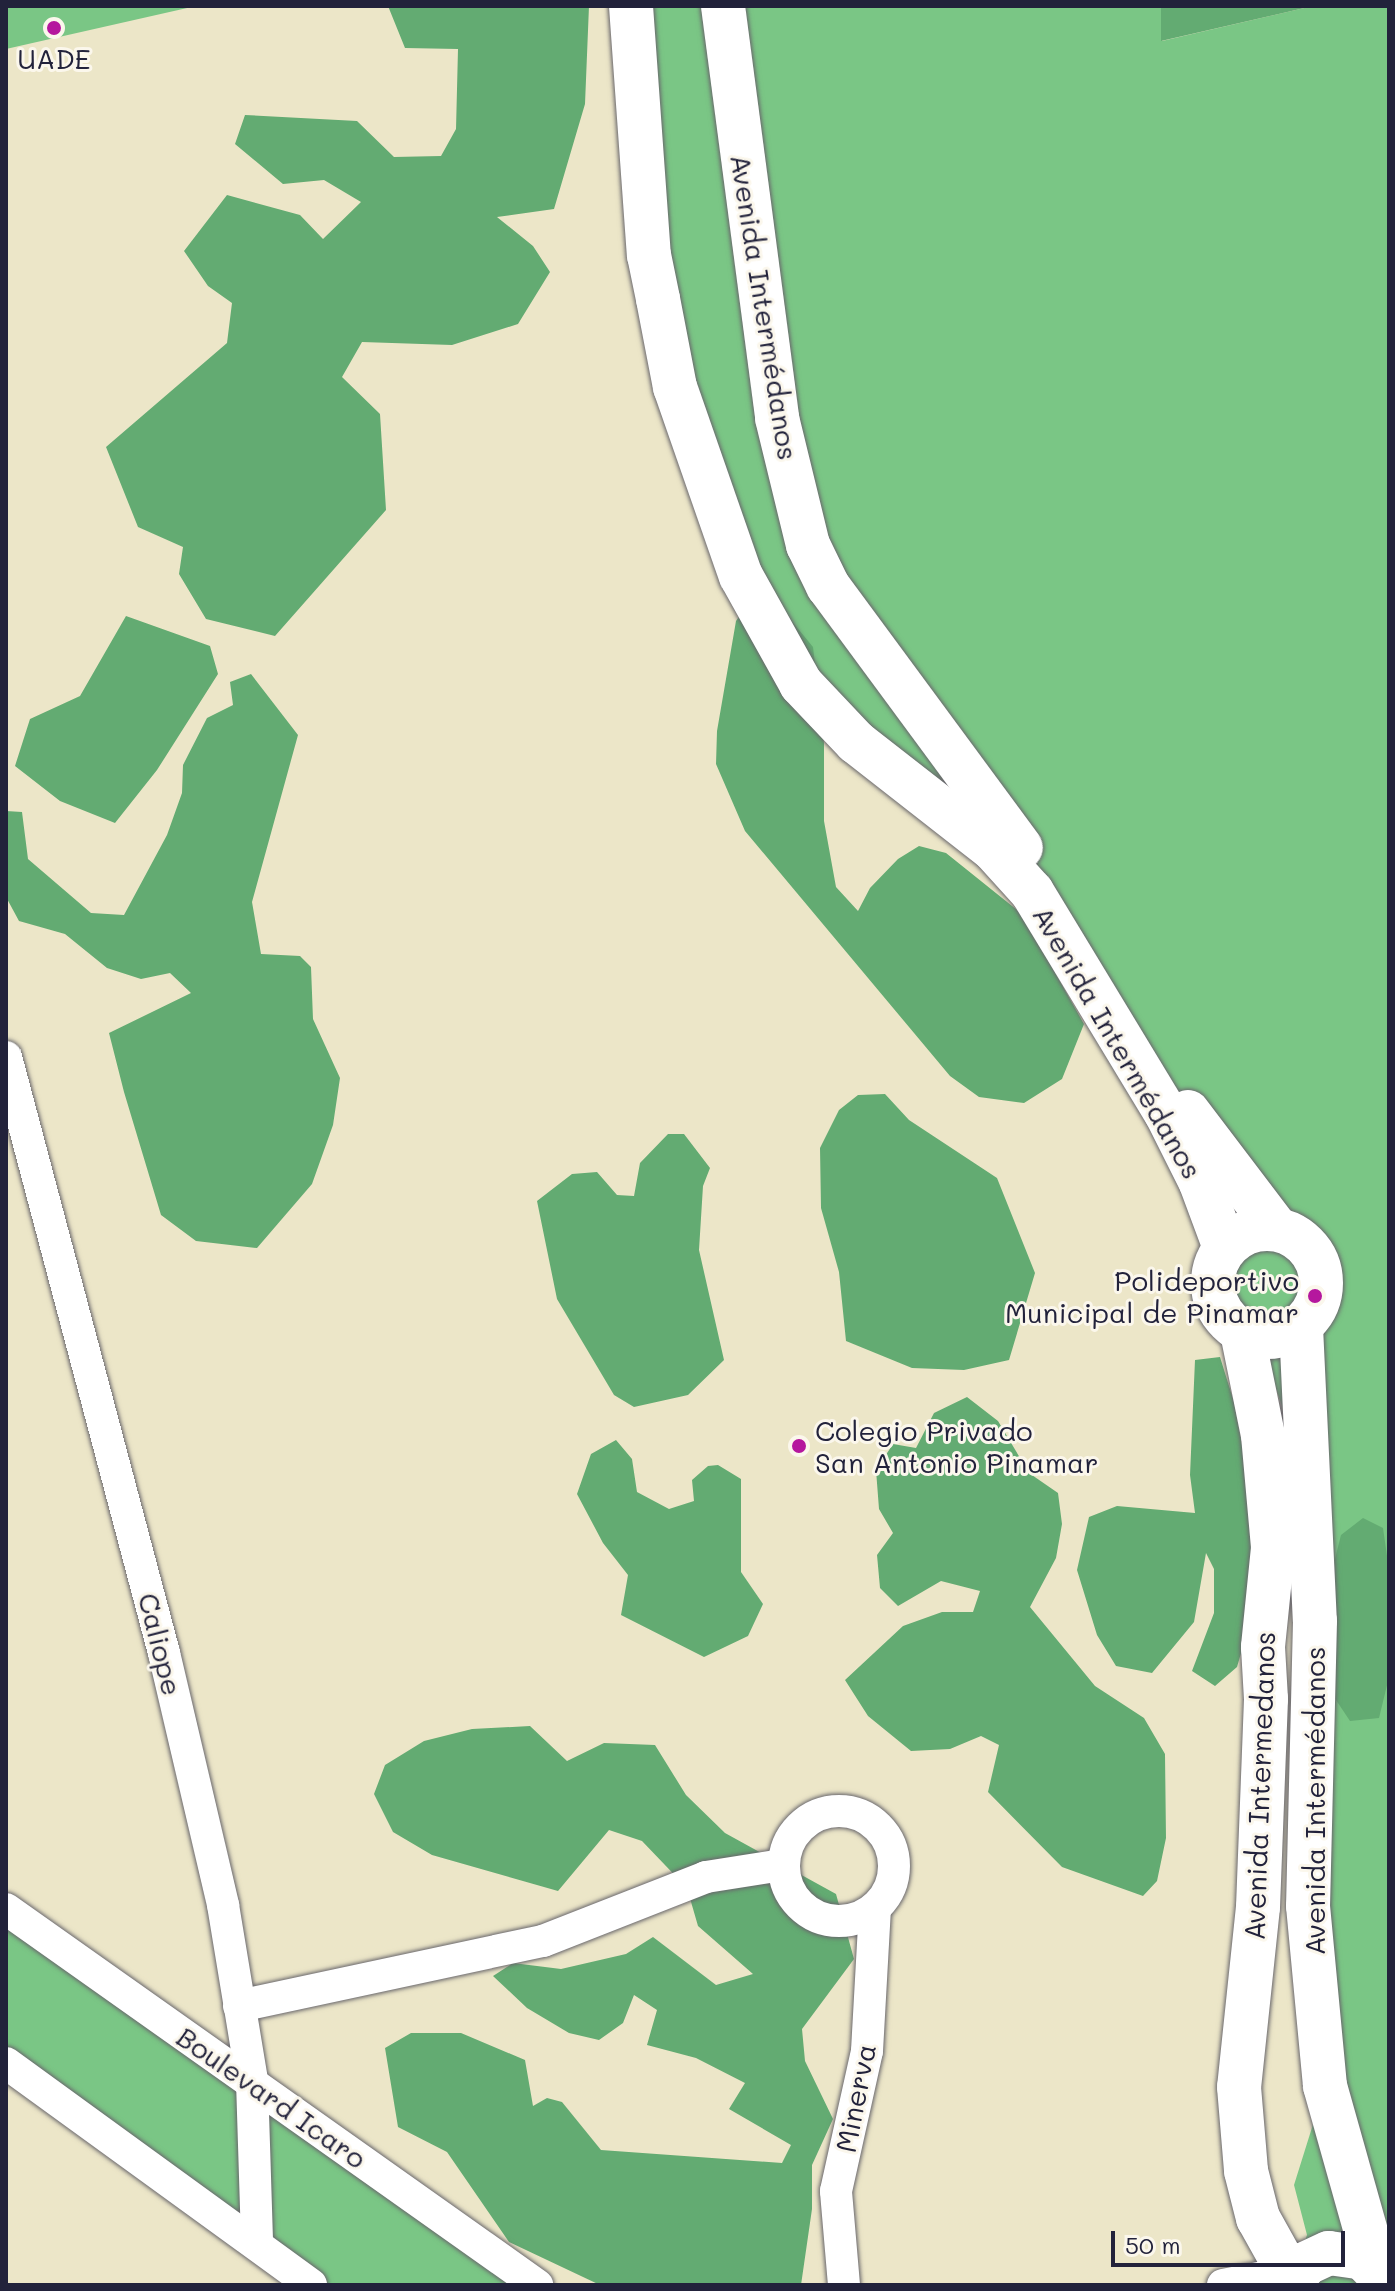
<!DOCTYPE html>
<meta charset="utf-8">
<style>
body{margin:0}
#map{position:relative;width:1395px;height:2291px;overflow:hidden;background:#ece6c8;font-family:Mali,sans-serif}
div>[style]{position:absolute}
.green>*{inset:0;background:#7ac685}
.forest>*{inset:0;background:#63ab72}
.roads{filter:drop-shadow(0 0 2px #69676c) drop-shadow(0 0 2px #69676c)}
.street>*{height:32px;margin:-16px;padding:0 16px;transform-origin:16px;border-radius:16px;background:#fff}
.street>.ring{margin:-16px;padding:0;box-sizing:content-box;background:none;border:32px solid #fff;border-radius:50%}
.secondary>*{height:44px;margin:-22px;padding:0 22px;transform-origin:22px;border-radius:22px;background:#fff}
.secondary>.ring{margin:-22px;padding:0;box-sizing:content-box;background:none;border:44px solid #fff;border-radius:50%}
.dots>*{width:22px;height:22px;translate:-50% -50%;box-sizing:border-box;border:4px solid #fbf7ec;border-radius:50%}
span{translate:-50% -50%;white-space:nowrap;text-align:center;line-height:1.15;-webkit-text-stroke:6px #fbf7ec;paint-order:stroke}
.poi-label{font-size:28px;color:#22223b}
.right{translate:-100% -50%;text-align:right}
.left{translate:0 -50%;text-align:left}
.street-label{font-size:28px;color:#22223b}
.frame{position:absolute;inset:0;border:8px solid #22223b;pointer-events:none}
.scale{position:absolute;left:1111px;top:2231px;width:234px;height:36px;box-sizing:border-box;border:4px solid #22223b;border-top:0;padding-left:10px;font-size:24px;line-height:28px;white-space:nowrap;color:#22223b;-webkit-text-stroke:6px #fbf7ec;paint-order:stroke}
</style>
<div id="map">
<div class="green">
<div style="clip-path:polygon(6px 6px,196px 6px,6px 49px)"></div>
<div style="clip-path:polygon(631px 6px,1161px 6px,1162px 41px,1313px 6px,1389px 6px,1389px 2285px,1290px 2285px,1307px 2235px,1294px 2185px,1325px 2086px,1311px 1487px,1257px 1336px,1228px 1322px,1217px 1305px,1215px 1266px,1057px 910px,856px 742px,704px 474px)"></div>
<div style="clip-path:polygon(6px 1906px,511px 2285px,322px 2285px,6px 2064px)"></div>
</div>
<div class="forest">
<div style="clip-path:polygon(388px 6px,589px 6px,585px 104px,554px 209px,497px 217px,533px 246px,550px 272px,518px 324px,452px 345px,362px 342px,342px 377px,380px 414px,386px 510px,275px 636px,206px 619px,179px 574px,183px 547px,138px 527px,106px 447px,227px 343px,232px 303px,208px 286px,184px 251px,227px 195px,300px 215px,323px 239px,361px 202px,324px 180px,283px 184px,235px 144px,245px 115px,357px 121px,394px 157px,441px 156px,456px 129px,458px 49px,405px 48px)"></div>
<div style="clip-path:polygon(1161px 6px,1313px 6px,1161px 41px)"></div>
<div style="clip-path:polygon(777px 603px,813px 647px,824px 743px,824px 821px,836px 887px,858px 911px,870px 888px,898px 859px,919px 846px,946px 853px,1022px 914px,1084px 1024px,1062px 1079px,1024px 1103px,979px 1097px,950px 1076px,745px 831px,716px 764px,717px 731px,736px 621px,748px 604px)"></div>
<div style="clip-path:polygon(126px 616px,210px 646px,218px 674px,157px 770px,115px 823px,60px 801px,15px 766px,30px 719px,80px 696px)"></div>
<div style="clip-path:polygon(251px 674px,298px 735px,252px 902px,261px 954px,300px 956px,311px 967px,313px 1019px,340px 1078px,333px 1125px,312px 1184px,257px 1248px,196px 1241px,161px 1215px,124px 1092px,109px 1033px,191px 993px,170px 973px,141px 979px,107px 968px,65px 934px,19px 921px,6px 897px,6px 811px,22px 812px,28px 859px,91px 913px,124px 915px,167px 835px,182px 793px,183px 765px,207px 718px,233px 705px,230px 682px)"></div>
<div style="clip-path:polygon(885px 1094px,909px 1120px,997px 1178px,1035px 1273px,1009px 1360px,964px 1370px,912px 1368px,846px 1341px,839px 1272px,821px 1208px,820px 1148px,839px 1110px,858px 1095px)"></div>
<div style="clip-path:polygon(668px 1134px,684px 1134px,710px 1168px,703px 1186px,699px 1250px,724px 1360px,688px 1395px,634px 1407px,614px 1395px,557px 1299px,537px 1201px,572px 1174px,597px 1172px,617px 1195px,634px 1196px,640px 1163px)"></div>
<div style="clip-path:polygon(1220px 1357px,1234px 1402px,1258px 1530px,1244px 1643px,1237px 1667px,1215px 1686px,1192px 1671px,1214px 1613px,1214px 1569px,1206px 1553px,1194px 1622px,1152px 1673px,1116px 1666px,1097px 1635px,1077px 1570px,1089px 1517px,1117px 1506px,1195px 1513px,1190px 1475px,1195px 1360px)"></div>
<div style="clip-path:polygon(967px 1397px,998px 1421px,1029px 1473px,1058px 1493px,1062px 1524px,1056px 1558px,1030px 1607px,1095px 1686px,1144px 1718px,1165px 1754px,1166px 1838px,1157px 1881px,1143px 1896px,1062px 1867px,988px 1792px,999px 1745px,981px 1736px,950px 1749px,911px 1751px,868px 1716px,845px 1680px,903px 1626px,942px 1612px,973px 1612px,980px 1591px,941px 1581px,898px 1606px,880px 1588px,877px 1555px,893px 1533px,879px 1509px,876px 1470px,893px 1444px,916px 1448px,934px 1413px)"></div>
<div style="clip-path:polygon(616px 1440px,632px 1459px,637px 1492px,669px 1509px,694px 1501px,692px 1480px,708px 1466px,718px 1465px,741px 1479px,741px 1572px,763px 1604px,748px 1636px,704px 1657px,621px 1615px,628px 1575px,603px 1543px,577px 1494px,591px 1454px)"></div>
<div style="clip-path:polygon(1363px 1518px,1383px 1528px,1389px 1570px,1389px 1677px,1379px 1718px,1350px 1721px,1334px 1697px,1330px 1579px,1341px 1535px)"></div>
<div style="clip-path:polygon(530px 1726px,567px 1761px,604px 1743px,655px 1745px,686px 1795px,725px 1833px,836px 1894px,854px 1959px,802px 2029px,805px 2061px,833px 2119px,812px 2165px,812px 2209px,801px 2285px,600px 2285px,509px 2242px,447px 2152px,398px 2127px,385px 2048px,411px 2033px,461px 2033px,525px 2060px,533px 2106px,547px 2098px,562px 2102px,601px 2150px,782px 2163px,791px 2145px,729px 2109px,745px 2083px,696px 2058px,647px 2045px,657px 2010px,634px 1995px,623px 2023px,599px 2040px,569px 2033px,527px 2008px,493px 1976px,513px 1963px,561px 1969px,626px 1954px,653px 1937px,716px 1985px,753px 1974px,698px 1926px,687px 1888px,642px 1841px,609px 1830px,558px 1891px,432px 1855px,393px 1832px,374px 1794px,385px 1765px,424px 1741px,472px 1729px)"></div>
</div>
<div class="roads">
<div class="street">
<div style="left:6px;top:1057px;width:617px;rotate:75.15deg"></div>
<div style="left:164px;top:1653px;width:259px;rotate:76.8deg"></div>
<div style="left:223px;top:1905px;width:178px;rotate:80.6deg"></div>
<div style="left:252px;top:2081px;width:161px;rotate:88.2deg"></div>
<div class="ring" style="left:784px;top:1811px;width:78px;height:78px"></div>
<div style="left:6px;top:1909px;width:651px;rotate:35.3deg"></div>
<div style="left:239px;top:2006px;width:311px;rotate:-12.1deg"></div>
<div style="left:543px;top:1941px;width:175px;rotate:-21.4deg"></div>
<div style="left:706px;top:1877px;width:77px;rotate:-9deg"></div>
<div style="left:6px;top:2063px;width:377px;rotate:36deg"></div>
<div style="left:844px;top:2285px;width:94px;rotate:-94.9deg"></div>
<div style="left:836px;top:2191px;width:143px;rotate:-77.5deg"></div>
<div style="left:867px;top:2051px;width:142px;rotate:-86.8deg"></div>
<div style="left:1223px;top:2285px;width:47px;rotate:-11.1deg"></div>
<div style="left:1269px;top:2276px;width:23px;rotate:7deg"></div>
</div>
<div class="secondary">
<div style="left:631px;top:6px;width:250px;rotate:85.9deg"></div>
<div style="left:649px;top:255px;width:45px;rotate:78.4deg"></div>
<div style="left:658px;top:299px;width:90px;rotate:79.1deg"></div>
<div style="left:675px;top:387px;width:200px;rotate:70.8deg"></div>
<div style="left:741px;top:576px;width:124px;rotate:60.9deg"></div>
<div style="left:801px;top:684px;width:80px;rotate:46.5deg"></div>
<div style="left:856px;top:742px;width:174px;rotate:38deg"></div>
<div style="left:993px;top:849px;width:58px;rotate:47.8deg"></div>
<div style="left:1032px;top:892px;width:258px;rotate:58.8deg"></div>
<div style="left:1166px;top:1113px;width:78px;rotate:63.4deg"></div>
<div style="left:1201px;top:1183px;width:69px;rotate:69.7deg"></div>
<div style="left:723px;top:6px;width:416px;rotate:82.5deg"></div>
<div style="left:777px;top:418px;width:131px;rotate:76.3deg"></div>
<div style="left:808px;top:545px;width:46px;rotate:64deg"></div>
<div style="left:828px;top:586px;width:325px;rotate:53.6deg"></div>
<div style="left:1188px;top:1112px;width:146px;rotate:52.8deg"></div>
<div class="ring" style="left:1213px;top:1229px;width:64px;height:64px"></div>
<div style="left:1301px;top:1327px;width:294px;rotate:87.3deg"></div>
<div style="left:1315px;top:1621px;width:285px;rotate:91.4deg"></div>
<div style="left:1308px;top:1906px;width:181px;rotate:84.6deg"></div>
<div style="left:1325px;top:2086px;width:189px;rotate:74.3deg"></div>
<div style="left:1242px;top:1332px;width:105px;rotate:78.5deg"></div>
<div style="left:1263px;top:1435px;width:113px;rotate:84.9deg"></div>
<div style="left:1273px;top:1548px;width:100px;rotate:95.8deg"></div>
<div style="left:1263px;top:1647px;width:52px;rotate:86.7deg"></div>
<div style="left:1266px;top:1699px;width:208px;rotate:92.2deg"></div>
<div style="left:1258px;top:1907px;width:181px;rotate:96deg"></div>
<div style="left:1239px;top:2087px;width:84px;rotate:85.2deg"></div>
<div style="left:1246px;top:2171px;width:49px;rotate:75.7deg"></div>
<div style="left:1258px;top:2218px;width:70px;rotate:60.9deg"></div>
<div style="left:1290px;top:2285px;width:26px;rotate:-54deg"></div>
<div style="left:1305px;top:2264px;width:26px;rotate:-25deg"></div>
<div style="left:1329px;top:2253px;width:34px;rotate:8deg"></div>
<div style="left:1363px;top:2258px;width:33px;rotate:46deg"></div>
</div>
</div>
<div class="dots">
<div style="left:54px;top:28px;background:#b5179e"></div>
<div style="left:1315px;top:1296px;background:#b5179e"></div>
<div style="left:799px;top:1446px;background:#b5179e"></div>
</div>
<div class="poi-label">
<span style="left:54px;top:58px">UADE</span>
<span class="right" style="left:1299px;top:1296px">Polideportivo<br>Municipal de Pinamar</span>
<span class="left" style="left:815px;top:1446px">Colegio Privado<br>San Antonio Pinamar</span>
</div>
<div class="street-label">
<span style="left:765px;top:307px;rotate:81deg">Avenida Intermédanos</span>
<span style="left:1118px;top:1042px;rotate:60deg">Avenida Intermédanos</span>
<span style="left:161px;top:1644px;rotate:76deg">Caliope</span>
<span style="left:1259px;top:1786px;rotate:-88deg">Avenida Intermedanos</span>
<span style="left:1314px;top:1801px;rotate:-90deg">Avenida Intermédanos</span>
<span style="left:272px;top:2097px;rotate:35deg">Boulevard Icaro</span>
<span style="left:855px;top:2098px;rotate:-79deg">Minerva</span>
</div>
<div class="frame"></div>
<div class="scale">50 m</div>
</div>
